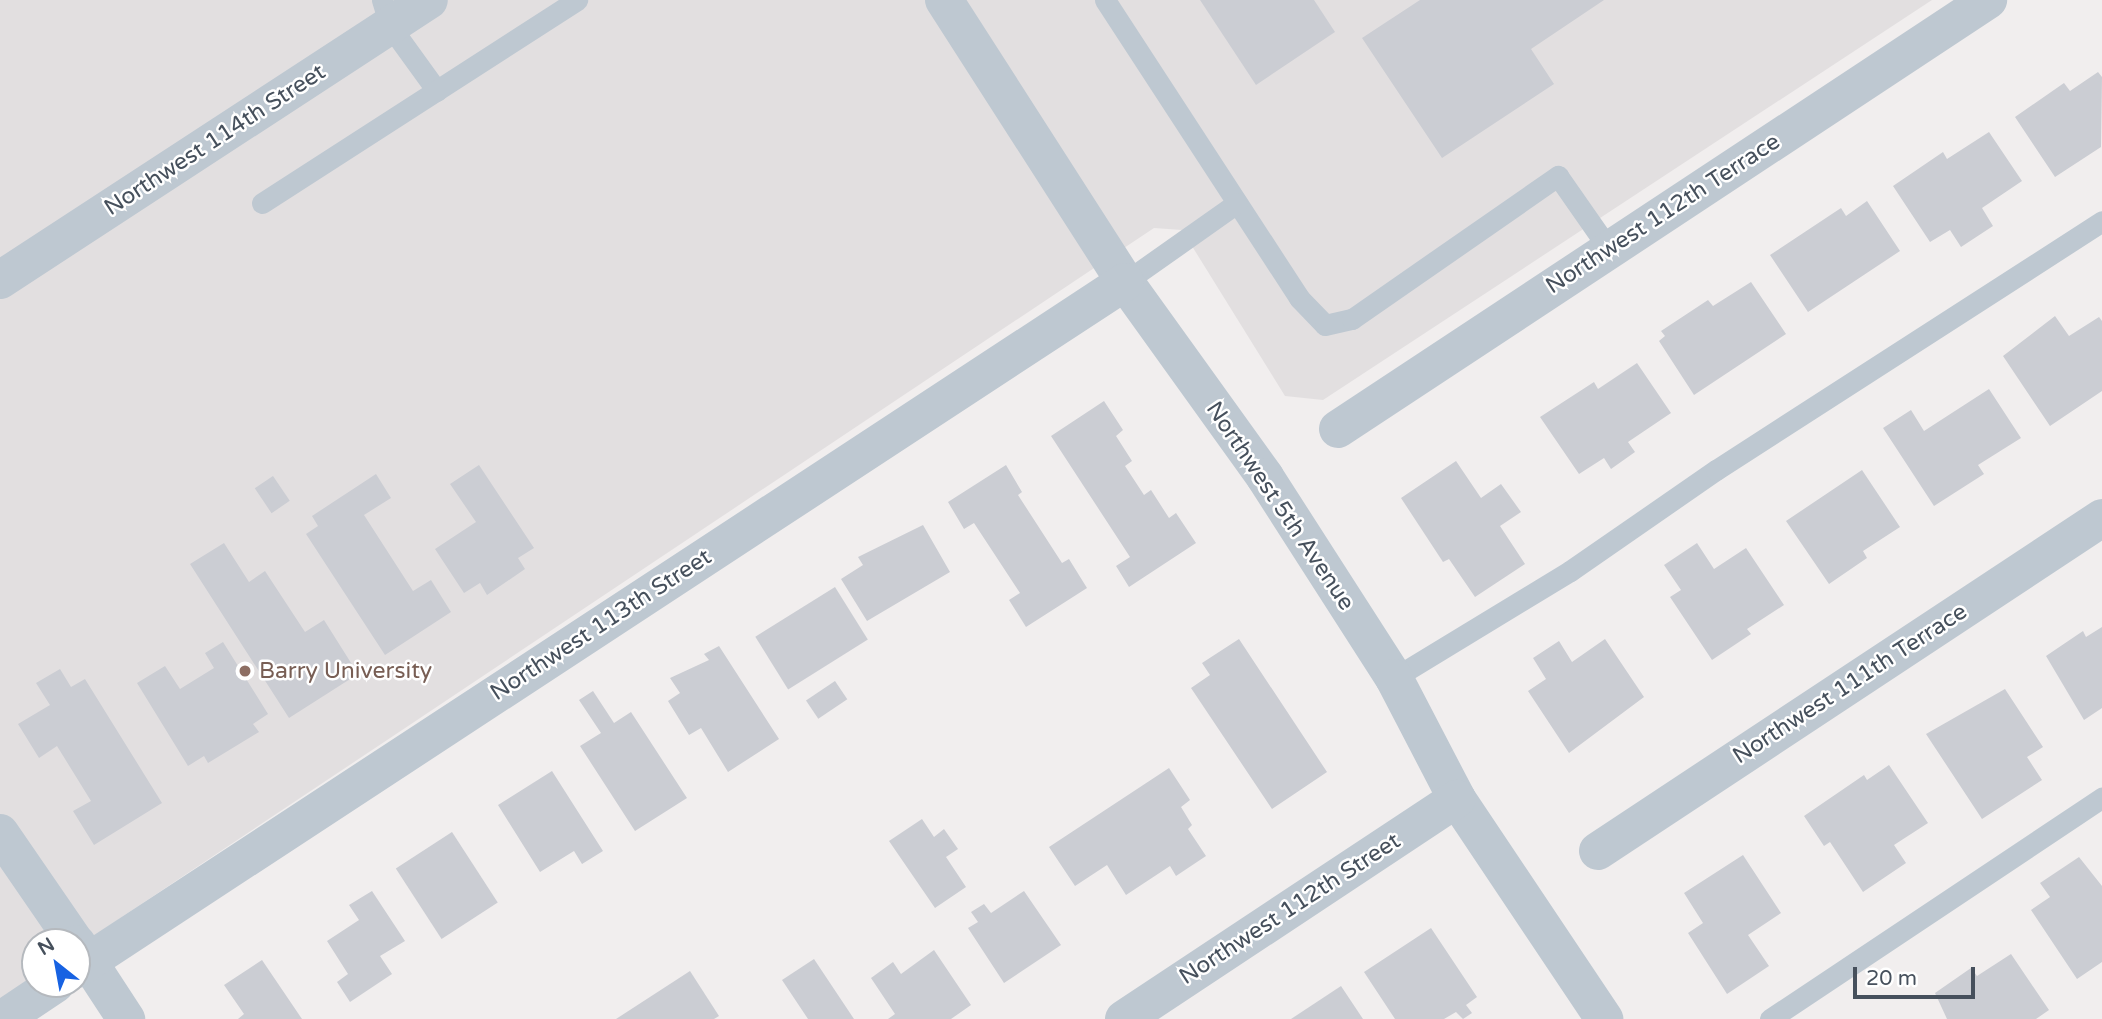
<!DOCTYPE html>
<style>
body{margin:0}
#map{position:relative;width:2102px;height:1019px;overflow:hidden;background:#f1eeee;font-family:"Varela Round",sans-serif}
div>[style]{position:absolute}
.education>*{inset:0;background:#e2dfe0}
.building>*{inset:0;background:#cbcdd3;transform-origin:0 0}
.lane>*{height:21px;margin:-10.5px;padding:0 10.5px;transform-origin:10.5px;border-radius:10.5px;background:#bec8d1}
.street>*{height:38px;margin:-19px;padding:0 19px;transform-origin:19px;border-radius:19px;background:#bec8d1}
.dots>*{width:19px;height:19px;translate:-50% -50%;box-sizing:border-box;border:4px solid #fff;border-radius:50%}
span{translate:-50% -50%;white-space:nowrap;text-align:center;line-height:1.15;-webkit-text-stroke:5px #fff;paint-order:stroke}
.street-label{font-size:23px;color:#46505c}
.education-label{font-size:23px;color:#785e54}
.left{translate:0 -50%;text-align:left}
.north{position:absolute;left:21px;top:928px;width:70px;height:70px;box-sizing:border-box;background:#fff;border:2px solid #b5b9be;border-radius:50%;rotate:329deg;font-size:19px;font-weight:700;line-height:28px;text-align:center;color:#46505c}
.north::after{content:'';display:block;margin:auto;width:24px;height:32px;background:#1762e2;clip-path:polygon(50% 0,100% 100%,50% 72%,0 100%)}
.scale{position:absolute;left:1853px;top:967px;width:122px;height:32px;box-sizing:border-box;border:4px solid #46505c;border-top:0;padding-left:9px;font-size:21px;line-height:24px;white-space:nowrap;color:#46505c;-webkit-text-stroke:5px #fff;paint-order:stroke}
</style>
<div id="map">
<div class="education">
<div style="clip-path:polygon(0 0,1932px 0,1323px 400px,1285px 396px,1182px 230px,1154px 228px,77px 947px,77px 942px,35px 942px,35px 975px,0 999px)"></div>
</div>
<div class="building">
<div style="clip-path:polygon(1200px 0,1314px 0,1335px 32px,1256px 85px)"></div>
<div style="clip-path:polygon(1420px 0,1604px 0,1531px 49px,1554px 84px,1442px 158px,1362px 38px)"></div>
<div style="clip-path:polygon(2098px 72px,2102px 77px,2101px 147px,2055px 177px,2015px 117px,2064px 83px,2070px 91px)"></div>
<div style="clip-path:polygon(1989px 132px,2022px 181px,1982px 208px,1993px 226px,1961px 247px,1950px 230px,1930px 242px,1893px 186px,1943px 152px,1947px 159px)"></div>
<div style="clip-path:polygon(1867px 201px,1900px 251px,1808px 312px,1770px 255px,1841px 208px,1846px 216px)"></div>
<div style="clip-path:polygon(1751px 282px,1786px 334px,1694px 395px,1659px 341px,1665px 336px,1661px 331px,1708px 300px,1713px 306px)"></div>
<div style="clip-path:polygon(2055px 316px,2069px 336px,2099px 317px,2102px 321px,2102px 391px,2050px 426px,2003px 356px)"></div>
<div style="clip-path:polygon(1637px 363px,1671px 413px,1628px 442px,1635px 452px,1611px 469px,1604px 458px,1579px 474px,1540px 417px,1594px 382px,1598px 389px)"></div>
<div style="clip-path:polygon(1989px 389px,2021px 438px,1978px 465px,1984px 474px,1934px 506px,1883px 428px,1911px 410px,1924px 431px)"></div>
<div style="clip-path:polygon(1104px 401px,1123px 430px,1116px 436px,1132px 461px,1125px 466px,1144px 495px,1151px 490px,1169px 518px,1176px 513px,1196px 543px,1129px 587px,1116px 566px,1130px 557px,1051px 436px)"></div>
<div style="clip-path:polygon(1456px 461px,1481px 498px,1501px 484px,1521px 512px,1500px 526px,1525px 564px,1475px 597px,1449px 559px,1443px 562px,1401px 498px)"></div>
<div style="clip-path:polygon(479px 465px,534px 548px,518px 558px,525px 569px,487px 595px,480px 583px,464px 593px,435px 549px,476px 522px,450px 484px)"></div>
<div style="clip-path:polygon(1006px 465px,1022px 492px,1018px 495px,1062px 563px,1069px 559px,1087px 588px,1026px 627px,1009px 600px,1020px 593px,974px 523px,964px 529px,948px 502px)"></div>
<div style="clip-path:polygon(1862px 470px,1900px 527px,1863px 551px,1867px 558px,1829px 584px,1786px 521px)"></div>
<div style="clip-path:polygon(376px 474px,391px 498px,364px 515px,413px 591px,431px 580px,451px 612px,385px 655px,306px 534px,318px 526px,312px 516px)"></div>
<div style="left:273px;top:476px;width:30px;height:22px;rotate:56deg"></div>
<div style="clip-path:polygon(923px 525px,950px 572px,867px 621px,841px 579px,863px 565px,858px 557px)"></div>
<div style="clip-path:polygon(224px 543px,249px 582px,265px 571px,305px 632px,324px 620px,358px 674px,289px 718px,190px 564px)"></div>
<div style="clip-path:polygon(1697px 543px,1714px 569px,1746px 548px,1784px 605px,1747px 629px,1751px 634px,1712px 660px,1670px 597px,1681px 590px,1664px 565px)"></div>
<div style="left:835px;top:587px;width:62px;height:94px;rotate:58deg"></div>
<div style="clip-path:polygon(2102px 627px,2102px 708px,2084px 720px,2046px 656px,2083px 631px,2086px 637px)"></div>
<div style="clip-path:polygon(1239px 639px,1327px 772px,1272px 809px,1191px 688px,1210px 675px,1202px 663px)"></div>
<div style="clip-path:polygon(1605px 639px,1644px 697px,1569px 753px,1528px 691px,1546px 679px,1533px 658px,1559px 641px,1572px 662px)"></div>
<div style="clip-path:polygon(223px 642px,268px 714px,253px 724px,259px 732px,208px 763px,204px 756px,188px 766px,137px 683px,165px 666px,180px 689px,214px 668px,205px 653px)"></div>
<div style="clip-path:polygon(719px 646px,779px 739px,728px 772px,701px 728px,689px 735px,668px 701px,680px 693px,670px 678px,709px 660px,704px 654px)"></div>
<div style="clip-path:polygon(60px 669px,71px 687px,85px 679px,162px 803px,94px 845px,73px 811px,91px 801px,57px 746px,39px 758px,18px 724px,50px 705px,36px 683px)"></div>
<div style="left:835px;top:681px;width:22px;height:35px;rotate:56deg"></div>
<div style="clip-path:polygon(2005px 689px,2043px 747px,2027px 757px,2042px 780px,1982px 819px,1926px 734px)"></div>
<div style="clip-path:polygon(593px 691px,614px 723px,631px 712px,687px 798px,635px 831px,580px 746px,601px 733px,579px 700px)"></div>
<div style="clip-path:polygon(1889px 765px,1928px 823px,1894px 845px,1906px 863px,1863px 892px,1830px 842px,1824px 846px,1804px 816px,1864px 775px,1867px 780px)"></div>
<div style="clip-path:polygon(1169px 768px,1190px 800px,1181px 807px,1192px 825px,1188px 829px,1206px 856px,1176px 876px,1170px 866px,1126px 895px,1107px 865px,1075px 886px,1049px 847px)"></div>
<div style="clip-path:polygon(552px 771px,603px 851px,582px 864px,574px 851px,540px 872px,498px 805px)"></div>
<div style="clip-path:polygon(922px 819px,934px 837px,944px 829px,958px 849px,946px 857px,966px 887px,935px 908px,889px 841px)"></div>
<div style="left:452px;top:832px;width:84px;height:67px;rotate:57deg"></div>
<div style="clip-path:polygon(1743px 855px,1781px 913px,1748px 935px,1769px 966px,1727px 994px,1688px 933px,1703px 923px,1684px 893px)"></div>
<div style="clip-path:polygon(2079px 857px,2102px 886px,2102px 962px,2077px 979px,2031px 910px,2050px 897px,2040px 883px)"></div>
<div style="clip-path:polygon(372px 891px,405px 941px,380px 956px,392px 974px,350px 1002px,337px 982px,348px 974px,327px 941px,359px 920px,349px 905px)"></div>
<div style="clip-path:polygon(1024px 891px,1061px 945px,1004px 983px,968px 928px,978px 922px,971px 912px,984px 904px,991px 913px)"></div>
<div style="clip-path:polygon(1431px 928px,1477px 997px,1466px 1005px,1472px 1013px,1463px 1019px,1456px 1012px,1444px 1019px,1395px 1019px,1364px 972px)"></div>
<div style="clip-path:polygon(934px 950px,971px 1005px,951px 1019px,888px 1019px,895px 1014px,871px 978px,893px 962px,901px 974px)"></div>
<div style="clip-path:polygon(2011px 954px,2049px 1010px,2036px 1019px,1947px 1019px,1935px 993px,1971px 968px,1977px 976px)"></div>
<div style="clip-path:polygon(814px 959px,854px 1019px,808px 1019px,782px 980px)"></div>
<div style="clip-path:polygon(262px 960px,302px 1019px,238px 1019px,244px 1014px,224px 985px)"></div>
<div style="clip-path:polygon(690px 971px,719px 1016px,714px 1019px,616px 1019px)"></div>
<div style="clip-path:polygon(1341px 986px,1363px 1019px,1291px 1019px)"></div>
</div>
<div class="lane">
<div style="left:382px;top:0;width:27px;rotate:73deg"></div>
<div style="left:390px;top:26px;width:80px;rotate:54.1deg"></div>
<div style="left:1105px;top:0;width:356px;rotate:56.9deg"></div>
<div style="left:1299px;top:298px;width:37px;rotate:46deg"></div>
<div style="left:1325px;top:325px;width:28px;rotate:-13deg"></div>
<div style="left:1352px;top:319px;width:251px;rotate:-34.8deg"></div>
<div style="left:1558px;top:176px;width:89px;rotate:55.1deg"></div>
<div style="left:262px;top:203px;width:375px;rotate:-32.8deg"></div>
<div style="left:1125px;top:282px;width:137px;rotate:-35.2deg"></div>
<div style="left:1394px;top:678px;width:206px;rotate:-31.3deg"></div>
<div style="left:1570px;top:571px;width:178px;rotate:-34.7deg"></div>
<div style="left:1716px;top:470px;width:459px;rotate:-32.8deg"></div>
<div style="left:1770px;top:1019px;width:399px;rotate:-33.7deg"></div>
</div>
<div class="street">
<div style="left:944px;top:0;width:335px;rotate:57.3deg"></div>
<div style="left:1125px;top:282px;width:240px;rotate:54.3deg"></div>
<div style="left:1265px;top:477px;width:239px;rotate:57.3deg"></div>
<div style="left:1394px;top:678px;width:136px;rotate:62.5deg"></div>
<div style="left:1457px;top:799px;width:265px;rotate:56.2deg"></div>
<div style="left:0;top:280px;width:512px;rotate:-33.13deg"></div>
<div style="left:1338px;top:429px;width:779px;rotate:-33.42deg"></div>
<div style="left:0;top:833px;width:132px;rotate:55.5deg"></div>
<div style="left:1598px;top:851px;width:604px;rotate:-33.45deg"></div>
<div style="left:77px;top:944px;width:90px;rotate:56.8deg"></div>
<div style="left:77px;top:969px;width:1253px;rotate:-33.25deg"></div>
<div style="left:3px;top:1019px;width:63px;rotate:-33.9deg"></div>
<div style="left:1124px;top:1019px;width:399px;rotate:-33.5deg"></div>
</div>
<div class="dots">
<div style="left:245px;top:671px;background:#8d6e63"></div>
</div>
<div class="street-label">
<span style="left:215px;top:140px;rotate:-33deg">Northwest 114th Street</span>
<span style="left:1663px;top:214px;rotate:-33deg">Northwest 112th Terrace</span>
<span style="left:1280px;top:506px;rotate:56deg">Northwest 5th Avenue</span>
<span style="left:601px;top:625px;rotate:-33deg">Northwest 113th Street</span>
<span style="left:1850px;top:684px;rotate:-33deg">Northwest 111th Terrace</span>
<span style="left:1290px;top:909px;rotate:-33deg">Northwest 112th Street</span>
</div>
<div class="education-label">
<span class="left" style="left:259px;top:671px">Barry University</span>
</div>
<div class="north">N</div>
<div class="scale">20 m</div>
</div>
